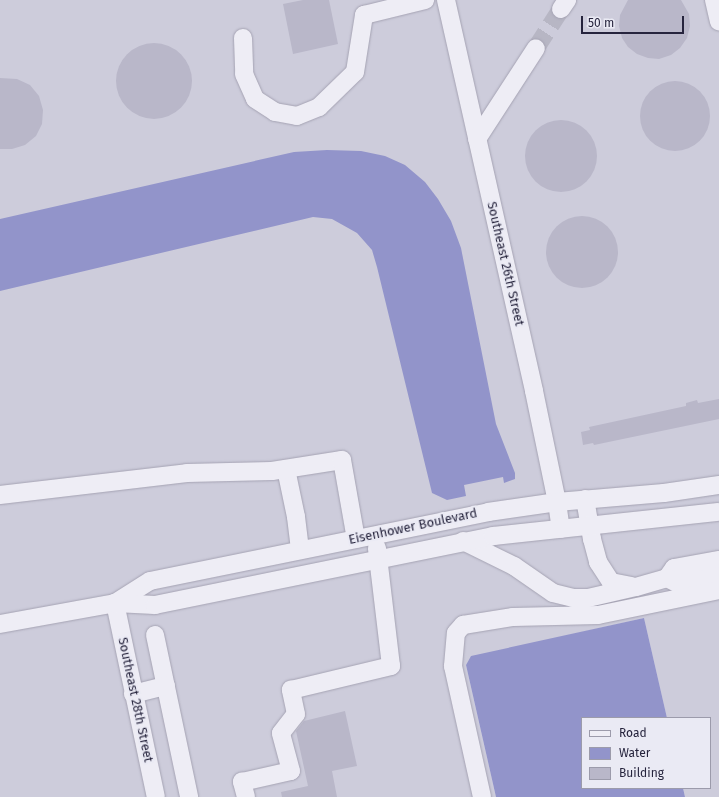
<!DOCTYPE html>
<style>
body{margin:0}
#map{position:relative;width:719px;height:797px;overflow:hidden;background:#dbdae6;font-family:"Fira Sans",sans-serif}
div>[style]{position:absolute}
.built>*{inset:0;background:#cdccdb}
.water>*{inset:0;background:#9294ca}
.building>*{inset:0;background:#b9b7c9}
.round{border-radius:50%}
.minor-tunnel>*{height:18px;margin-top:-9px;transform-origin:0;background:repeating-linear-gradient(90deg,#b7b6c4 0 18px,transparent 0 27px)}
.roads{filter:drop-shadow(0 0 1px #a5a3b3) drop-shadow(0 0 1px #a5a3b3)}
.minor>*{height:18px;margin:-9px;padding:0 9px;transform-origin:9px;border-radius:9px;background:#eeedf5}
span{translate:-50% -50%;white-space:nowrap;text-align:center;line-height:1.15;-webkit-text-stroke:4px #eaeaf4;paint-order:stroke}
.street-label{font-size:13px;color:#26243d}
.legend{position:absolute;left:581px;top:717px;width:130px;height:72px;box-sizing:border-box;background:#eaeaf4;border:1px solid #9c9bab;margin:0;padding:5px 7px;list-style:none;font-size:12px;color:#26243d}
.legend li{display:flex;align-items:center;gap:8px;height:20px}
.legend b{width:20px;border:1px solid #9c9bab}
.scale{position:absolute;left:581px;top:16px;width:103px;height:18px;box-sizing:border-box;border:2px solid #26243d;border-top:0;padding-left:5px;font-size:12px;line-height:14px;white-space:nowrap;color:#26243d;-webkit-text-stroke:3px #eaeaf4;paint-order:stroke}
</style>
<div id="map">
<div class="built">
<div style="clip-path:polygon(0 0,719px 0,719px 797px,685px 797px,683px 788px,710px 788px,710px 718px,667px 718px,644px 618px,471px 657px,466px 665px,496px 797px,0 797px)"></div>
</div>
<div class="water">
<div style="clip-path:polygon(327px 150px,361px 151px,385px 156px,405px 165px,425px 182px,438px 199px,451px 221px,461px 248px,496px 424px,515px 473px,515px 479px,504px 483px,503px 477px,464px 485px,466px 496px,447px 500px,432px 493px,377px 267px,372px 250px,357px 233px,332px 219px,313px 217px,0 291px,0 219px,294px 152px)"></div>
<div style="clip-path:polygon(644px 618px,667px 718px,582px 718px,582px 788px,683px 788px,685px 797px,496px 797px,466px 665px,471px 656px)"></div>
</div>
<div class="building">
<div style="clip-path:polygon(303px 0,329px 0,338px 44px,293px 54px,283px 4px)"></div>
<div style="clip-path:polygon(628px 0,681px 0,689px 14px,690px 26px,687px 38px,680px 48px,671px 55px,659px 59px,648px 58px,637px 54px,628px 47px,622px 38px,619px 26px,620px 15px)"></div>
<div class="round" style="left:116px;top:43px;width:76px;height:76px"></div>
<div style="clip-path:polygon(0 78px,17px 79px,30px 85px,39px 96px,43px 110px,42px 124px,36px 136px,25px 145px,12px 149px,0 149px)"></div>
<div class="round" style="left:640px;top:81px;width:70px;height:70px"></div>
<div class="round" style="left:525px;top:120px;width:72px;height:72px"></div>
<div class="round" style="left:546px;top:216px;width:72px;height:72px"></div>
<div style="clip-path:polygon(719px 399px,719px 419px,594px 445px,593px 443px,583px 445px,581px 432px,590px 430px,589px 427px,686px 406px,686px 403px,697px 400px,698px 403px)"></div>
<div style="clip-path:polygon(345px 711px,357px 766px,332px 771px,337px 797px,282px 797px,281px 792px,308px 786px,296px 731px,304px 721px)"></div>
</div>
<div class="minor-tunnel">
<div style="left:536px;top:48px;width:46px;rotate:-57.3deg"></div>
</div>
<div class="roads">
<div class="minor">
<div style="left:446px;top:0;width:401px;rotate:77.3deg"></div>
<div style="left:534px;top:391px;width:113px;rotate:78.3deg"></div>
<div style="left:557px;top:502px;width:27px;rotate:82deg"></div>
<div style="left:714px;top:0;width:22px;rotate:77deg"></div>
<div style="left:561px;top:9px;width:11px;rotate:-56deg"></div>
<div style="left:243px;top:38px;width:36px;rotate:88deg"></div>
<div style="left:244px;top:74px;width:27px;rotate:66deg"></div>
<div style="left:255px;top:99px;width:24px;rotate:33deg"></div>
<div style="left:275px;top:112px;width:22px;rotate:10deg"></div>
<div style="left:297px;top:116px;width:24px;rotate:-22deg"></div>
<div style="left:319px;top:107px;width:50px;rotate:-44.2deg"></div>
<div style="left:355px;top:72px;width:58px;rotate:-81deg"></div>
<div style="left:364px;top:15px;width:63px;rotate:-13.8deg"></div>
<div style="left:477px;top:139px;width:108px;rotate:-57deg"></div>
<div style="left:286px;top:469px;width:49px;rotate:78.2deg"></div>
<div style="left:296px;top:517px;width:33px;rotate:83deg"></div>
<div style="left:0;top:495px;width:188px;rotate:-6.7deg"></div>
<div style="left:187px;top:473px;width:85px;rotate:-1.3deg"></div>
<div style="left:272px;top:471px;width:71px;rotate:-8.9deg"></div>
<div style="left:342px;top:460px;width:80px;rotate:80deg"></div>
<div style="left:585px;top:499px;width:41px;rotate:80.1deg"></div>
<div style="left:592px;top:539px;width:24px;rotate:75deg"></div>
<div style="left:598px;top:562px;width:24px;rotate:57deg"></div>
<div style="left:611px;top:582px;width:21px;rotate:11deg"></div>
<div style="left:463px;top:541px;width:57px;rotate:26.1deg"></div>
<div style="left:514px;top:566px;width:47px;rotate:34.7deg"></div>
<div style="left:553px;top:593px;width:21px;rotate:14deg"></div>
<div style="left:573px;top:598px;width:15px"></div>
<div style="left:588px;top:598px;width:49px;rotate:-12.9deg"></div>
<div style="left:636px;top:587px;width:32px;rotate:-16deg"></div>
<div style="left:667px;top:578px;width:12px;rotate:-55deg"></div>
<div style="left:674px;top:568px;width:46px;rotate:-10.1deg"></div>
<div style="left:667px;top:578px;width:13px;rotate:27deg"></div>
<div style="left:679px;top:584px;width:41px;rotate:-11.3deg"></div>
<div style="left:115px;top:603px;width:41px;rotate:-32.2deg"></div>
<div style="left:150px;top:581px;width:345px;rotate:-11.5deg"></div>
<div style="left:488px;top:512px;width:70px;rotate:-8.2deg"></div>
<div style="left:557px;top:502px;width:107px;rotate:-4.8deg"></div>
<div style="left:664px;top:493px;width:56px;rotate:-8.3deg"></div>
<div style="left:115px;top:603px;width:198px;rotate:78.1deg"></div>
<div style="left:0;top:624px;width:117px;rotate:-10.3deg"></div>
<div style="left:115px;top:603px;width:40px;rotate:2.9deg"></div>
<div style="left:155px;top:605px;width:345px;rotate:-11.5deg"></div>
<div style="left:493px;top:536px;width:227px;rotate:-6.1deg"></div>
<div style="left:155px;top:635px;width:166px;rotate:78.1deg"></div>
<div style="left:133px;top:694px;width:34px;rotate:-14deg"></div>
<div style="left:246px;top:797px;width:16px;rotate:-105deg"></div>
<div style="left:242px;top:782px;width:50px;rotate:-12.7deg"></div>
<div style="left:291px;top:771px;width:39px;rotate:-105deg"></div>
<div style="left:281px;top:733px;width:24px;rotate:-52deg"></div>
<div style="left:296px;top:714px;width:25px;rotate:-102deg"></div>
<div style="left:291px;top:690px;width:103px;rotate:-13.5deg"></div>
<div style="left:391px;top:666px;width:119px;rotate:-96.8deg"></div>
<div style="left:482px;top:797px;width:134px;rotate:-102.5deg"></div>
<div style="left:453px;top:666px;width:33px;rotate:-85deg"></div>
<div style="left:456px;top:633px;width:11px;rotate:-49deg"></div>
<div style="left:463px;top:625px;width:51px;rotate:-9.1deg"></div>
<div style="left:513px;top:617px;width:85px;rotate:-1.3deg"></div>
<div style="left:598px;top:615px;width:124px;rotate:-11.7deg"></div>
</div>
</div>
<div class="street-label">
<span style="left:505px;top:264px;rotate:77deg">Southeast 26th Street</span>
<span style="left:413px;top:527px;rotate:-12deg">Eisenhower Boulevard</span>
<span style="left:135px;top:700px;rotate:78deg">Southeast 28th Street</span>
</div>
<ul class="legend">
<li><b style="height:5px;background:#eeedf5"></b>Road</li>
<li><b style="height:11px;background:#9294ca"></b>Water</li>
<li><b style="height:11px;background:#b9b7c9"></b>Building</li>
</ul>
<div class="scale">50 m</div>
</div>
